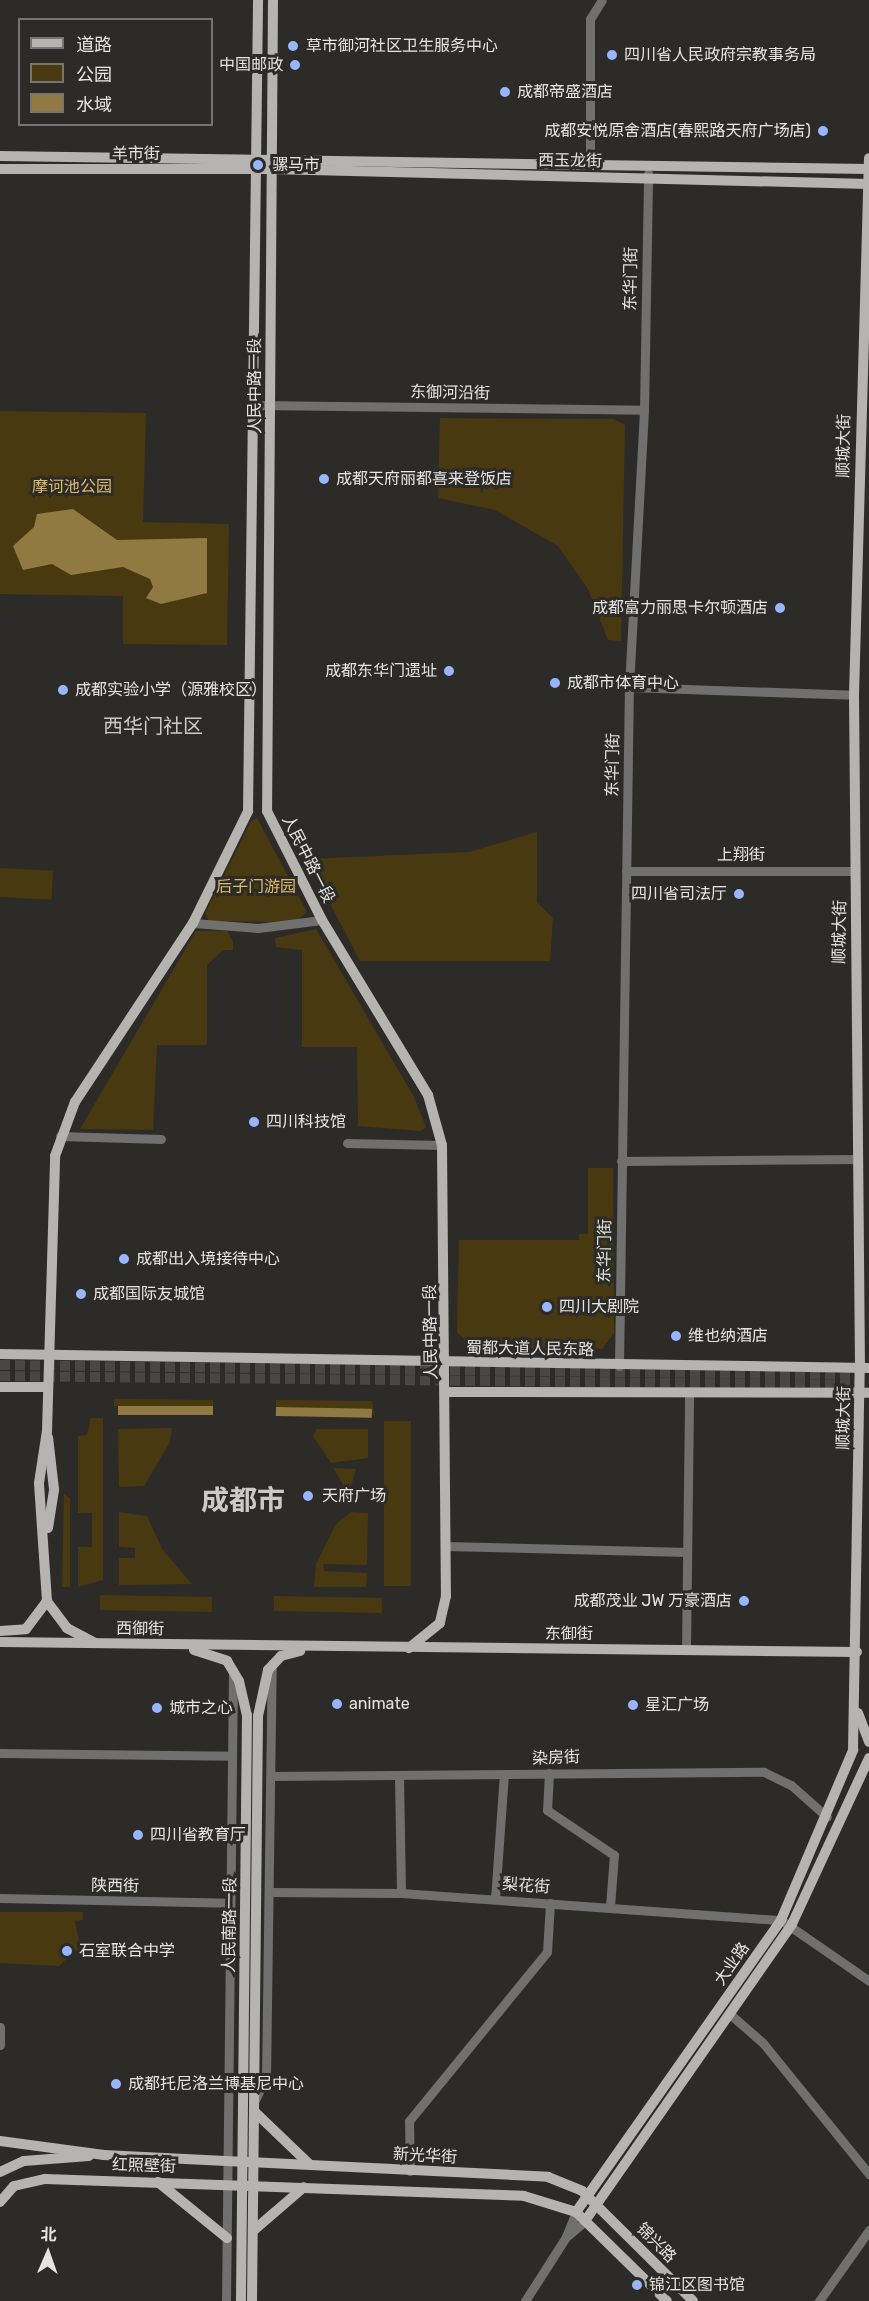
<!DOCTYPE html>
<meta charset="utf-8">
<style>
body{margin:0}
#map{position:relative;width:869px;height:2301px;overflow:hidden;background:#2d2b28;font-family:Rubik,"Noto Sans SC",sans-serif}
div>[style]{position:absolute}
.green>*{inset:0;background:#493910;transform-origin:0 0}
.water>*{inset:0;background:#917a42;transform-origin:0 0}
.major-tunnel>*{height:10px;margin-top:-5px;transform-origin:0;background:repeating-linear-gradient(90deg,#494744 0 10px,transparent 0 15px)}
.minor>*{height:9px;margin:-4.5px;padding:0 4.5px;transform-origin:4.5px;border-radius:4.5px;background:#70706e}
.major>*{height:10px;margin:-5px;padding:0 5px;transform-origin:5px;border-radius:5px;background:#b5b4b0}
.dots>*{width:16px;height:16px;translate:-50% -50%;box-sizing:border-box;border:3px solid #2d2b28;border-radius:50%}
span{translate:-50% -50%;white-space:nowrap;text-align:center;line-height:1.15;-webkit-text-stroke:6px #2d2b28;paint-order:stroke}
.poi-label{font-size:16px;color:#e5e4e1}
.left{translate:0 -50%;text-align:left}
.right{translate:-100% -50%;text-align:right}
.street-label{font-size:16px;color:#e5e4e1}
.park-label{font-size:16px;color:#debc68}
.quarter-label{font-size:20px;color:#cccac6}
.town-label{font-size:28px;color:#cccac6;font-weight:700}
.legend{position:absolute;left:18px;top:18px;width:195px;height:108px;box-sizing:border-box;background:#2d2b28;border:2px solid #777572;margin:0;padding:8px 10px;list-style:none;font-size:18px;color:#e5e4e1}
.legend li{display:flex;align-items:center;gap:12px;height:30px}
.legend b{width:30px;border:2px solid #777572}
.north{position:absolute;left:18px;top:2223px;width:60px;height:60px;-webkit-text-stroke:4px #2d2b28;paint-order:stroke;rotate:2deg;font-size:16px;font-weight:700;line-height:24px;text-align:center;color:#e5e4e1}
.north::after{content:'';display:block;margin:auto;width:21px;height:27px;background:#e5e4e1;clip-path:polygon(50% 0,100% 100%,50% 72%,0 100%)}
</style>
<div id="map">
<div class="green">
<div style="clip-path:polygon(0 411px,146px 413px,143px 522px,229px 524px,227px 645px,123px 644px,123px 596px,0 594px)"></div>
<div style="clip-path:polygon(440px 418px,614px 419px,625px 425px,621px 641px,608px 640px,588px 589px,558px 546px,495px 510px,438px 498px)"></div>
<div style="clip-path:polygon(257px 818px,307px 912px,295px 922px,209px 921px,205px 914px,251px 821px)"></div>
<div style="clip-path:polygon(537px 832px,537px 902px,553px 918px,550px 961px,360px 961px,307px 859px,469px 852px)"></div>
<div style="left:0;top:868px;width:53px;height:29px;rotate:3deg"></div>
<div style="clip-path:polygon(316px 929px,414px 1097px,426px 1127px,421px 1131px,358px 1126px,357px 1047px,302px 1047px,302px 950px,276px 947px,275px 938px)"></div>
<div style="clip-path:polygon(196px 931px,227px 931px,233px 942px,233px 950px,223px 950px,207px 965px,207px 1045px,157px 1045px,153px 1130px,80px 1129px)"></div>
<div style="clip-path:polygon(588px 1168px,613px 1168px,614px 1333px,602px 1349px,472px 1347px,457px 1332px,459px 1240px,579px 1240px,579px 1234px,588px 1234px)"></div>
<div style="clip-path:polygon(114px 1399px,213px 1400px,213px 1406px,114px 1406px)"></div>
<div style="clip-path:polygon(276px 1400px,372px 1401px,375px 1418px,371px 1409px,276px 1407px)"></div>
<div style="clip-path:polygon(91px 1418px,103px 1418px,103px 1580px,78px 1587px,78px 1547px,92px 1547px,92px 1513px,78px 1513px,78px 1436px,87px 1435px)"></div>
<div style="left:384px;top:1421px;width:27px;height:165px"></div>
<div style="clip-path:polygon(172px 1428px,170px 1442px,144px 1486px,119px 1487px,118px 1429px)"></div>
<div style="clip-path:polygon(317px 1429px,368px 1429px,368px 1458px,331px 1463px,313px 1436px)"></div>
<div style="clip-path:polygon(333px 1468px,356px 1469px,351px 1486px,367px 1489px,344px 1486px)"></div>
<div style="clip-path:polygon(64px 1493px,70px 1499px,70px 1587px,62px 1587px)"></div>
<div style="clip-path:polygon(119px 1512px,147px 1516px,162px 1549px,192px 1584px,119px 1585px,119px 1558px,135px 1558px,135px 1548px,119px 1547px)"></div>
<div style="clip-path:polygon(351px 1512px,368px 1513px,367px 1565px,323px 1564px,324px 1571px,367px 1573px,366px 1587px,314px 1587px,316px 1564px,336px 1524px)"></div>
<div style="left:100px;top:1595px;width:112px;height:15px;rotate:1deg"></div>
<div style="left:274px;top:1596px;width:108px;height:15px;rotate:1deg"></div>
<div style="clip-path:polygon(0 1912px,83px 1912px,83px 1920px,75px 1921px,80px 1947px,59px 1966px,0 1963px)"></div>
</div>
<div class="water">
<div style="clip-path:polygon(73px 509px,117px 540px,207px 538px,207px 593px,161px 604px,146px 598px,153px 587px,150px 579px,123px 567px,71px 575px,52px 564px,23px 570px,13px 546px,34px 527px,37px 514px)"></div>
<div style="left:118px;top:1406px;width:95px;height:9px"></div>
<div style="left:276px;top:1407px;width:96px;height:9px;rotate:1deg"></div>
</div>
<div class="major-tunnel">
<div style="left:0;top:1365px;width:869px;rotate:0.66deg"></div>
<div style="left:0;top:1376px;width:869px;rotate:0.59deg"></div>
</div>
<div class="minor">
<div style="left:590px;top:164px;width:145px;rotate:-90deg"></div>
<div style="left:590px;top:19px;width:22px;rotate:-58deg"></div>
<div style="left:256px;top:405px;width:388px;rotate:0.7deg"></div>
<div style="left:629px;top:687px;width:225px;rotate:2deg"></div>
<div style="left:626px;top:871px;width:229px"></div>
<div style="left:193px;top:923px;width:65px;rotate:4.4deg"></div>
<div style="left:258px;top:928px;width:64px;rotate:-7.1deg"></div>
<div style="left:60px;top:1136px;width:101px;rotate:1.7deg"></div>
<div style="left:347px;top:1143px;width:95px;rotate:1.2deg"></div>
<div style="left:621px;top:1161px;width:235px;rotate:-0.5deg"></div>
<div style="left:619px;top:1366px;width:679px;rotate:-89.16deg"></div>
<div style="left:629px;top:687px;width:277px;rotate:-86.9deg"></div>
<div style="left:644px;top:410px;width:237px;rotate:-89deg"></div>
<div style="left:446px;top:1546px;width:241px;rotate:1.4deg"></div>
<div style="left:686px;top:1650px;width:258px;rotate:-89.3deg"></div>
<div style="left:0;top:1753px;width:232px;rotate:0.7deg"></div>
<div style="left:549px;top:1773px;width:37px;rotate:93deg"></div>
<div style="left:547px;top:1810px;width:81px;rotate:33.9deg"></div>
<div style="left:614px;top:1855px;width:51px;rotate:94.5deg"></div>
<div style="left:272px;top:1776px;width:492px;rotate:-0.5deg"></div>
<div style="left:764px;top:1772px;width:30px;rotate:26deg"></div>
<div style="left:791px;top:1785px;width:48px;rotate:41.6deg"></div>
<div style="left:399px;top:1777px;width:116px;rotate:89deg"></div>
<div style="left:269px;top:1892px;width:132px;rotate:0.4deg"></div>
<div style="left:401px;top:1893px;width:381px;rotate:4.1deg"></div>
<div style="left:781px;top:1920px;width:107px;rotate:34.7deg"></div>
<div style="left:0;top:1898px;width:230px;rotate:1.2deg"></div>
<div style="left:495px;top:1899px;width:125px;rotate:-85.9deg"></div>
<div style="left:731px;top:2015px;width:43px;rotate:41.2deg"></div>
<div style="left:763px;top:2043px;width:169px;rotate:51deg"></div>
<div style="left:0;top:2027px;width:18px;rotate:90deg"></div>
<div style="left:255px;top:2100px;width:25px;rotate:-64deg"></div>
<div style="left:266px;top:2077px;width:411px;rotate:-89.2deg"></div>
<div style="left:410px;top:2171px;width:50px;rotate:-91.1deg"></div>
<div style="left:409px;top:2121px;width:218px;rotate:-50.8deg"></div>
<div style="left:547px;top:1952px;width:49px;rotate:-86.5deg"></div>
<div style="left:576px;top:2212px;width:27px;rotate:112deg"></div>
<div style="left:566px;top:2237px;width:25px;rotate:-40deg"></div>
<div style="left:226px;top:2301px;width:631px;rotate:-89.36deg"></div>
<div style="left:525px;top:2301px;width:76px;rotate:-57.4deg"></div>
<div style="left:819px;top:2301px;width:87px;rotate:-54.8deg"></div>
</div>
<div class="major">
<div style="left:273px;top:0;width:811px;rotate:90.42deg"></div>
<div style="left:267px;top:811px;width:122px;rotate:63.2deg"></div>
<div style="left:322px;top:920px;width:205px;rotate:58.8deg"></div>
<div style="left:428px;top:1095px;width:52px;rotate:74.4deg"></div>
<div style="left:442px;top:1145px;width:451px;rotate:89.5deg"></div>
<div style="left:446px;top:1596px;width:28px;rotate:103deg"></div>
<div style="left:440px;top:1623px;width:40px;rotate:141deg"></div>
<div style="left:0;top:156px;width:869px;rotate:0.86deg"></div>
<div style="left:0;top:169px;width:271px"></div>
<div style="left:271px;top:169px;width:598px;rotate:1.44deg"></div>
<div style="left:0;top:1354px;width:869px;rotate:0.92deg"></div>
<div style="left:0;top:1387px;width:48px"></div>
<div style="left:447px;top:1392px;width:422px;rotate:0.1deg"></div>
<div style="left:48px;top:1528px;width:39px;rotate:-81deg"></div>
<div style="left:54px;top:1489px;width:52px;rotate:-96.6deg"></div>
<div style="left:0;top:1631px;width:26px;rotate:-4deg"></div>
<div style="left:26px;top:1629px;width:35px;rotate:-53deg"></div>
<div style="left:0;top:1642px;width:857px;rotate:0.67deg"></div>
<div style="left:95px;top:1643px;width:32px;rotate:-152deg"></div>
<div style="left:67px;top:1628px;width:34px;rotate:-127deg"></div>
<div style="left:47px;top:1601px;width:118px;rotate:-93.9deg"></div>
<div style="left:39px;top:1483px;width:53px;rotate:-81.3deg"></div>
<div style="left:47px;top:1431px;width:275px;rotate:-88.3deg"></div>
<div style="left:55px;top:1156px;width:58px;rotate:-69.7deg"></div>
<div style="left:75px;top:1102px;width:214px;rotate:-56.6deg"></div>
<div style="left:193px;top:923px;width:125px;rotate:-63.8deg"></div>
<div style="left:248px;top:811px;width:811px;rotate:-89.29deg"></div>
<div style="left:194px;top:1650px;width:35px;rotate:18deg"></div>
<div style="left:227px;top:1661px;width:23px;rotate:59deg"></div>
<div style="left:239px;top:1681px;width:35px;rotate:77deg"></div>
<div style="left:247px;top:1715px;width:586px;rotate:90.59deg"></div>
<div style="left:858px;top:1713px;width:31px;rotate:69deg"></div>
<div style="left:254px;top:2111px;width:76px;rotate:43.9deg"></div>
<div style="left:0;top:2141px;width:105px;rotate:7.7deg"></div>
<div style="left:104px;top:2155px;width:445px;rotate:2.8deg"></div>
<div style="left:548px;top:2177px;width:37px;rotate:22deg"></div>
<div style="left:582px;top:2191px;width:156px;rotate:44.7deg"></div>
<div style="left:0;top:2172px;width:26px;rotate:-25deg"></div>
<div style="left:24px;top:2161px;width:65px;rotate:-4.4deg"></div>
<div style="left:158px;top:2182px;width:89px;rotate:39.1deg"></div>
<div style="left:0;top:2202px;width:21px;rotate:-49deg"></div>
<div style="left:14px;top:2186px;width:32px;rotate:-13deg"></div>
<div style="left:45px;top:2179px;width:479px;rotate:2deg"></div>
<div style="left:524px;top:2196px;width:54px;rotate:17.1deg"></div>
<div style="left:576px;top:2212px;width:127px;rotate:44.4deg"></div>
<div style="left:576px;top:2212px;width:357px;rotate:-54.9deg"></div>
<div style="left:781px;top:1920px;width:185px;rotate:-67deg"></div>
<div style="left:853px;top:1750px;width:382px;rotate:-89deg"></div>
<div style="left:860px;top:1368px;width:673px;rotate:-90.51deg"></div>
<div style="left:854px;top:695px;width:537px;rotate:-88.4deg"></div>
<div style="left:585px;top:2221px;width:362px;rotate:-55.1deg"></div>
<div style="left:792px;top:1924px;width:183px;rotate:-65.1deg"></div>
<div style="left:253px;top:2231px;width:67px;rotate:-40.8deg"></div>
<div style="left:252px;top:2301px;width:585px;rotate:-89.41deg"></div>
<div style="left:258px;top:1716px;width:47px;rotate:-77.7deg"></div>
<div style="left:268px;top:1670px;width:19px;rotate:-47deg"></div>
<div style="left:281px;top:1656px;width:20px;rotate:-15deg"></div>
</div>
<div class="dots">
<div style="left:293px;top:46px;background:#99b5fd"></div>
<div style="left:612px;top:55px;background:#99b5fd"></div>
<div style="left:295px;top:65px;background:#99b5fd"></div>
<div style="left:505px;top:92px;background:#99b5fd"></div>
<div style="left:823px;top:131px;background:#99b5fd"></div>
<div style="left:258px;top:165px;background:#99b5fd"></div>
<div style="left:324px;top:479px;background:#99b5fd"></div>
<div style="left:780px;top:608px;background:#99b5fd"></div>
<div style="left:449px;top:671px;background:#99b5fd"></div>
<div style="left:555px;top:683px;background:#99b5fd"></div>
<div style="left:63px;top:690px;background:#99b5fd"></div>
<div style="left:739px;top:894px;background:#99b5fd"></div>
<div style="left:254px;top:1122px;background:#99b5fd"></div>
<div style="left:124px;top:1259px;background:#99b5fd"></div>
<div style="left:81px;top:1294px;background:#99b5fd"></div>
<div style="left:547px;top:1307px;background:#99b5fd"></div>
<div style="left:676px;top:1336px;background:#99b5fd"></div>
<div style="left:308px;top:1496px;background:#99b5fd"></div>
<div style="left:744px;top:1601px;background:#99b5fd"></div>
<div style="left:337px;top:1704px;background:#99b5fd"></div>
<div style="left:633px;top:1705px;background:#99b5fd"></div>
<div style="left:157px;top:1708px;background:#99b5fd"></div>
<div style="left:138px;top:1835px;background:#99b5fd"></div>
<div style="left:67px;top:1951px;background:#99b5fd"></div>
<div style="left:116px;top:2084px;background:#99b5fd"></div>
<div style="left:637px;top:2285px;background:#99b5fd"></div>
</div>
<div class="poi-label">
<span class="left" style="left:306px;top:46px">草市御河社区卫生服务中心</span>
<span class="left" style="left:624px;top:55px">四川省人民政府宗教事务局</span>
<span class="right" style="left:283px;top:65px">中国邮政</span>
<span class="left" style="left:517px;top:92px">成都帝盛酒店</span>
<span class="right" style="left:811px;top:131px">成都安悦原舍酒店(春熙路天府广场店)</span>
<span class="left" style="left:272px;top:165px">骡马市</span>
<span class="left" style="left:336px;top:479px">成都天府丽都喜来登饭店</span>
<span class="right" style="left:768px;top:608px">成都富力丽思卡尔顿酒店</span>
<span class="right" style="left:437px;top:671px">成都东华门遗址</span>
<span class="left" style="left:567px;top:683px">成都市体育中心</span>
<span class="left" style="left:75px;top:690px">成都实验小学（源雅校区）</span>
<span class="right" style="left:727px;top:894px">四川省司法厅</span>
<span class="left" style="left:266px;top:1122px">四川科技馆</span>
<span class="left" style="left:136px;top:1259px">成都出入境接待中心</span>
<span class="left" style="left:93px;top:1294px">成都国际友城馆</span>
<span class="left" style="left:559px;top:1307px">四川大剧院</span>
<span class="left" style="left:688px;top:1336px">维也纳酒店</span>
<span class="left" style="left:322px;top:1496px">天府广场</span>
<span class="right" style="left:732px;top:1601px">成都茂业 JW 万豪酒店</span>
<span class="left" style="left:349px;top:1704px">animate</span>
<span class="left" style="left:645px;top:1705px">星汇广场</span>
<span class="left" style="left:169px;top:1708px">城市之心</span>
<span class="left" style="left:150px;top:1835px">四川省教育厅</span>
<span class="left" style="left:79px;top:1951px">石室联合中学</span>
<span class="left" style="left:128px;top:2084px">成都托尼洛兰博基尼中心</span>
<span class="left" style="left:649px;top:2285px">锦江区图书馆</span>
</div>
<div class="street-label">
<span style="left:136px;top:154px">羊市街</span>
<span style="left:570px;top:161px;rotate:1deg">西玉龙街</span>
<span style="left:631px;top:279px;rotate:-89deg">东华门街</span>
<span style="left:255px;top:386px;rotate:-90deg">人民中路一段</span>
<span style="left:450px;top:393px;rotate:1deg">东御河沿街</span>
<span style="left:844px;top:446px;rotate:-89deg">顺城大街</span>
<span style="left:613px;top:765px;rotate:-89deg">东华门街</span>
<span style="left:741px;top:855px">上翔街</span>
<span style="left:308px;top:859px;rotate:63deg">人民中路一段</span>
<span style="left:840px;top:932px;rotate:-89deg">顺城大街</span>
<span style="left:605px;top:1251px;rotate:-89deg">东华门街</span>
<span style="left:431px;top:1332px;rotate:-91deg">人民中路一段</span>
<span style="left:530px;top:1349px;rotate:1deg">蜀都大道人民东路</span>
<span style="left:844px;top:1418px;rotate:-89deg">顺城大街</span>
<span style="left:140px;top:1629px;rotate:1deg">西御街</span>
<span style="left:569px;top:1634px">东御街</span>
<span style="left:556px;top:1758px;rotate:-2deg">染房街</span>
<span style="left:115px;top:1886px;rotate:1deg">陕西街</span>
<span style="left:526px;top:1886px;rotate:4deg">梨花街</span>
<span style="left:230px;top:1925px;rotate:-89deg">人民南路一段</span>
<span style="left:732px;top:1964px;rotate:-55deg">大业路</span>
<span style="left:425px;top:2156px;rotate:3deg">新光华街</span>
<span style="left:144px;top:2166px;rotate:2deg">红照壁街</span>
<span style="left:656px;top:2243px;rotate:45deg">锦兴路</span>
</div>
<div class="park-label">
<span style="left:72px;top:487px">摩诃池公园</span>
<span style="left:256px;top:887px">后子门游园</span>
</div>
<div class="quarter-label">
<span style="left:153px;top:726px">西华门社区</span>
</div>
<div class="town-label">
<span style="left:243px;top:1501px">成都市</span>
</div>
<ul class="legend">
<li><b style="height:8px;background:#b5b4b0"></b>道路</li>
<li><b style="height:16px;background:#493910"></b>公园</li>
<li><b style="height:16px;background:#917a42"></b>水域</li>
</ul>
<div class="north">北</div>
</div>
